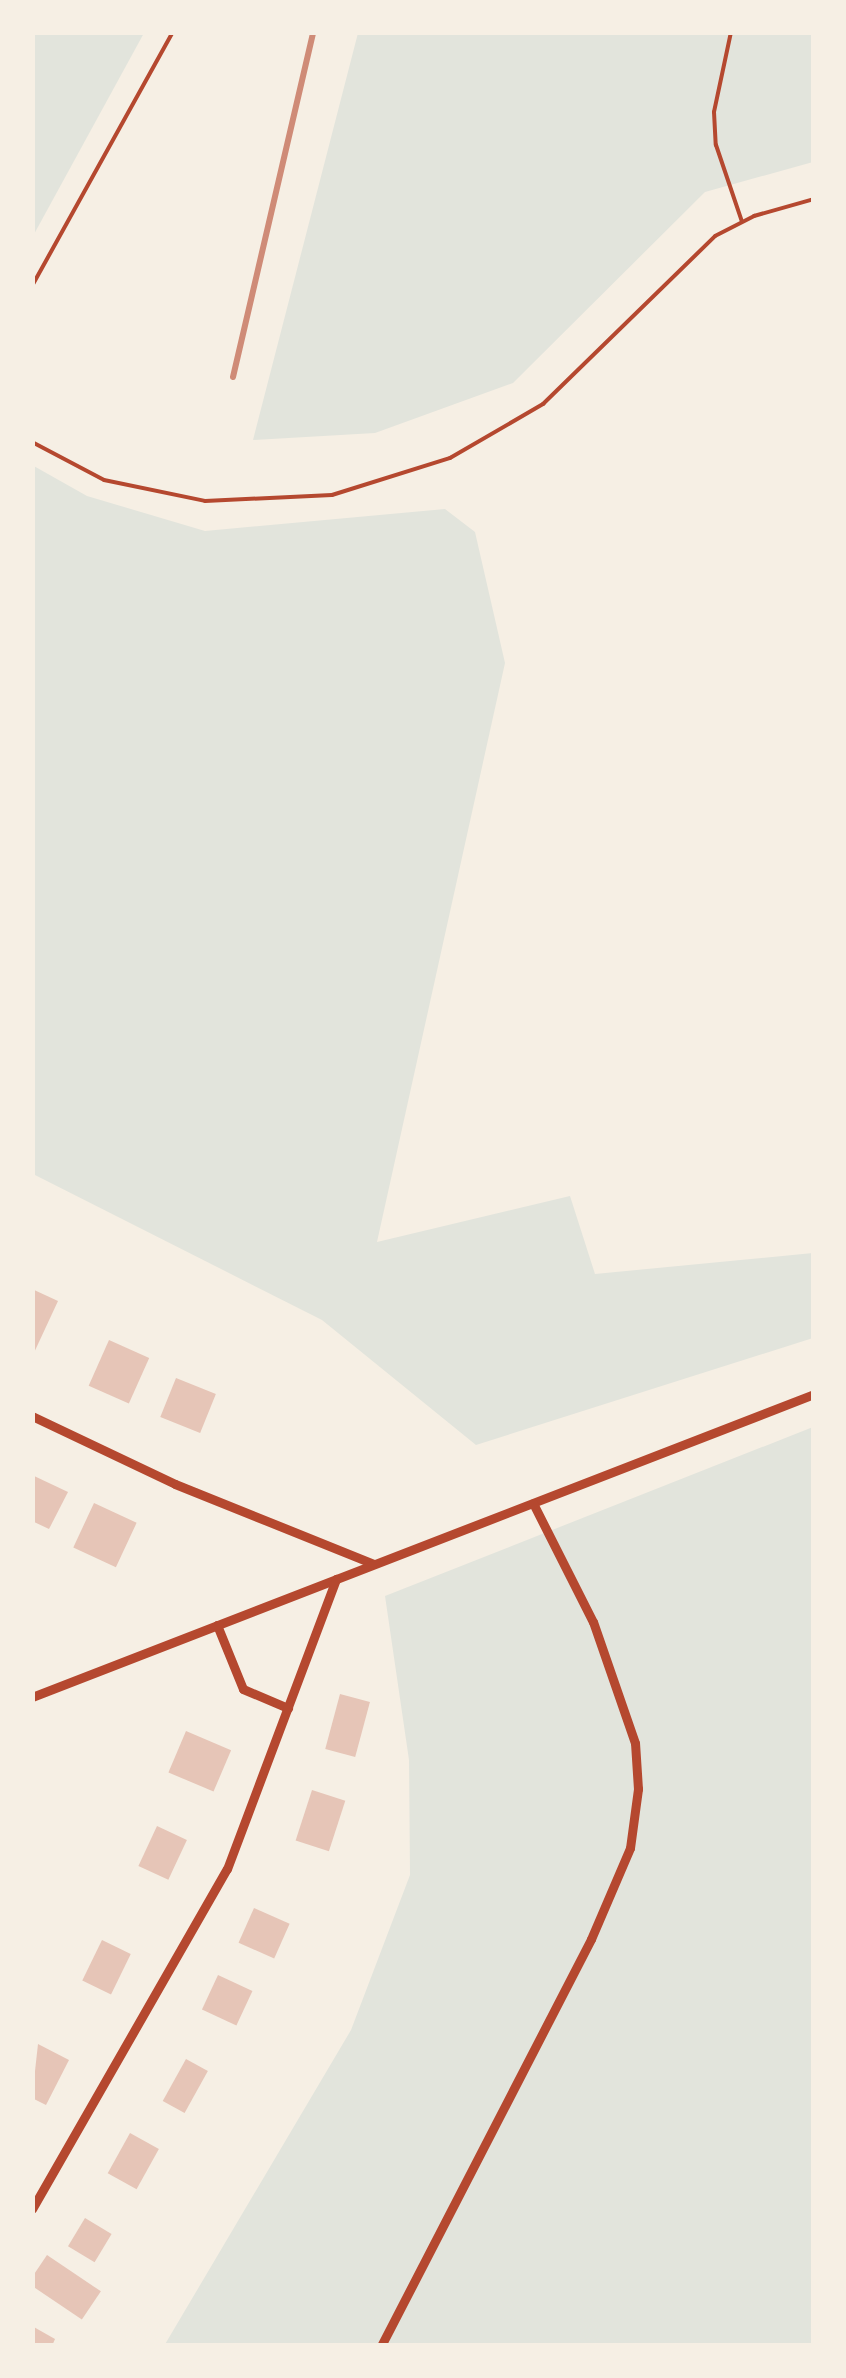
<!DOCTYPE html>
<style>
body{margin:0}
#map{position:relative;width:846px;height:2378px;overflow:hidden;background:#f6efe4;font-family:"Nunito Sans",sans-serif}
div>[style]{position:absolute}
.green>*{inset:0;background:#e2e4dc}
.building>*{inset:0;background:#e6c5b7;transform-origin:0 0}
.service>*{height:4px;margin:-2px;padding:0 2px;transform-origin:2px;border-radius:2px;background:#b5482f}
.minor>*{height:9px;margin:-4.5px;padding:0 4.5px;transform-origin:4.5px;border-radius:4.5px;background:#b5482f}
.rail>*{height:6px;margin:-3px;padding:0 3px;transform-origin:3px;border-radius:3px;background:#cf8b77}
span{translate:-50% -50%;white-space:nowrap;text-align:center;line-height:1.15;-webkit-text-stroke:10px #f6efe4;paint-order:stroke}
.frame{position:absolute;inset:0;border:35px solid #f6efe4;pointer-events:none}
</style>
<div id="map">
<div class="green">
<div style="clip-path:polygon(33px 32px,144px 33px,33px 236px,32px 33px)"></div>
<div style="clip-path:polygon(358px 33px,813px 33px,813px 162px,705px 192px,513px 383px,375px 433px,253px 440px)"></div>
<div style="clip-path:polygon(32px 465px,87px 496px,205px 531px,445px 509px,475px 532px,505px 663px,377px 1242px,570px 1196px,595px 1274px,813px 1253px,813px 1338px,476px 1445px,322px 1320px,33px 1174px)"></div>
<div style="clip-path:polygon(813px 1427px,813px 2345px,164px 2346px,351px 2030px,410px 1875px,409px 1760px,385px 1596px)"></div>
</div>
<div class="building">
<div style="clip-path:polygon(32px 1289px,58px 1301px,32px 1357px)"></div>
<div style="left:109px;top:1340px;width:44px;height:50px;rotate:24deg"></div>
<div style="left:176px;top:1378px;width:43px;height:42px;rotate:22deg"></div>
<div style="clip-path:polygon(32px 1475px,68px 1492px,49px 1529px,32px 1521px)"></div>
<div style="left:94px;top:1503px;width:47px;height:49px;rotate:25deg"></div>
<div style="left:340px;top:1694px;width:31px;height:57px;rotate:15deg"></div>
<div style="left:186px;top:1731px;width:49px;height:45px;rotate:23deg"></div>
<div style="left:312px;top:1790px;width:35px;height:53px;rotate:18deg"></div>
<div style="left:157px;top:1826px;width:33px;height:44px;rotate:25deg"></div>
<div style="left:254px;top:1908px;width:39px;height:38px;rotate:24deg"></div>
<div style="left:102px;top:1940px;width:32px;height:45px;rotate:26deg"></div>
<div style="left:218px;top:1975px;width:38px;height:38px;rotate:25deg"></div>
<div style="clip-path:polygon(38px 2044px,69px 2060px,46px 2105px,32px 2098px)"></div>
<div style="left:186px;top:2059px;width:25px;height:48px;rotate:29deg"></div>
<div style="left:130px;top:2133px;width:33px;height:46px;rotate:29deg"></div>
<div style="left:85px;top:2218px;width:31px;height:33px;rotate:31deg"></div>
<div style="left:47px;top:2255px;width:65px;height:34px;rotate:34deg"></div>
<div style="clip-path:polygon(32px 2326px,55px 2339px,52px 2346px,32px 2346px)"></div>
</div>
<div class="service">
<div style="left:731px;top:32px;width:82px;rotate:102deg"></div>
<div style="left:714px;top:112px;width:33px;rotate:87deg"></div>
<div style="left:716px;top:145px;width:81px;rotate:71.3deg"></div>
<div style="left:32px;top:286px;width:291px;rotate:-61deg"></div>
<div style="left:32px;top:442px;width:81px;rotate:27.8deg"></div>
<div style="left:104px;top:480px;width:103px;rotate:11.7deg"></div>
<div style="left:205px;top:501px;width:127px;rotate:-2.7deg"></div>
<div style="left:332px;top:495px;width:124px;rotate:-17.4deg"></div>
<div style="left:450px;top:458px;width:108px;rotate:-30.1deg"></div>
<div style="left:543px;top:404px;width:240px;rotate:-44.3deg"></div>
<div style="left:715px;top:236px;width:44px;rotate:-27.1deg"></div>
<div style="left:754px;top:216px;width:62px;rotate:-15.8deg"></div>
</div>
<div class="minor">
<div style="left:32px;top:1416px;width:158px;rotate:25.4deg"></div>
<div style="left:175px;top:1484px;width:214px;rotate:21.9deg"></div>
<div style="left:217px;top:1625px;width:69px;rotate:67.9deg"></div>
<div style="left:243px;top:1689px;width:49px;rotate:22.9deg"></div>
<div style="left:32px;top:1697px;width:839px;rotate:-21.18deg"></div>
<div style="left:32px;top:2209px;width:392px;rotate:-60.2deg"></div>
<div style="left:227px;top:1869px;width:310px;rotate:-69.4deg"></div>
<div style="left:381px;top:2346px;width:458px;rotate:-62.7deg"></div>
<div style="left:591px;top:1939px;width:99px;rotate:-66.8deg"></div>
<div style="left:630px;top:1848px;width:60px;rotate:-82.3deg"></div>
<div style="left:638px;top:1789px;width:46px;rotate:-93.7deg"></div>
<div style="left:635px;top:1743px;width:128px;rotate:-109.1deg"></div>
<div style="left:593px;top:1622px;width:133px;rotate:-116.8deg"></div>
</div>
<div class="rail">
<div style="left:233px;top:377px;width:354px;rotate:-76.9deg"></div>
</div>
<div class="frame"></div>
</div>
